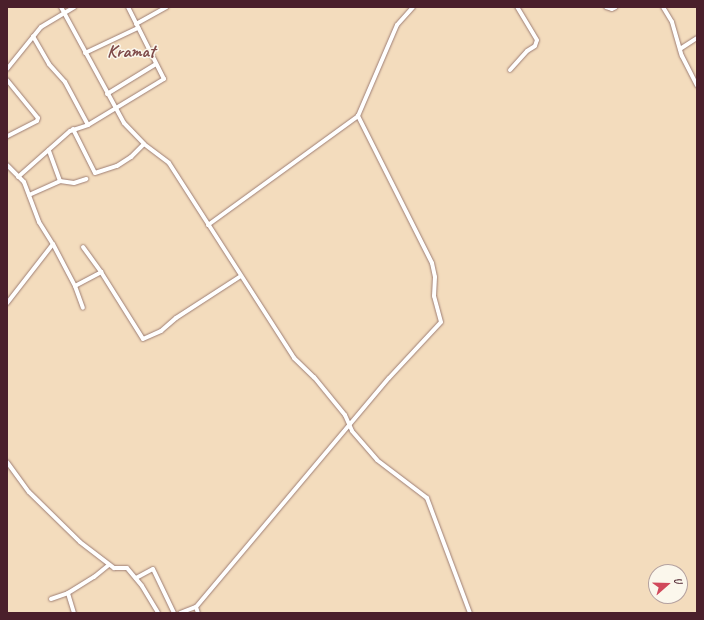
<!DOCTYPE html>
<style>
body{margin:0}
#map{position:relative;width:704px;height:620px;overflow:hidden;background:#f3dcbd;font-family:Caveat,sans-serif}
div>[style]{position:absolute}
.roads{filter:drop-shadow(0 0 1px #9e7e74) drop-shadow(0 0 1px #9e7e74)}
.minor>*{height:4px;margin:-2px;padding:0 2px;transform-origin:2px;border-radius:2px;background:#fff}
span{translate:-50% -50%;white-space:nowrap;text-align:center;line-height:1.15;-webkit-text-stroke:3px #fbf7ec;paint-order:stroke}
.quarter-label{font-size:18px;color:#7f4b4a;font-weight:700}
.frame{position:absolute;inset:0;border:8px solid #4a1f2b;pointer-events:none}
.north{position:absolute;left:648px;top:564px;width:40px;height:40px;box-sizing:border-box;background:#fbf7ec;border:1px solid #b4a19f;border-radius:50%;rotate:70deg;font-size:11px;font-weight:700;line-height:16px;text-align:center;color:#4a1f2b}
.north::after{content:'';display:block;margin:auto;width:14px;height:18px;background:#d1495b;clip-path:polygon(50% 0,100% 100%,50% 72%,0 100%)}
</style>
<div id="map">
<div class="roads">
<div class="minor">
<div style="left:61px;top:7px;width:132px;rotate:61.5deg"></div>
<div style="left:124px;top:123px;width:29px;rotate:46deg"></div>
<div style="left:144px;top:144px;width:31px;rotate:37deg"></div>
<div style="left:169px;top:163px;width:232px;rotate:57.3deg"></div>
<div style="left:294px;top:358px;width:28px;rotate:44deg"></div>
<div style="left:314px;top:377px;width:49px;rotate:50.8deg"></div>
<div style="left:345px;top:415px;width:17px;rotate:66deg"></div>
<div style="left:352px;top:431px;width:38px;rotate:49deg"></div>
<div style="left:377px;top:460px;width:63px;rotate:37.2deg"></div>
<div style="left:427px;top:498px;width:123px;rotate:69.5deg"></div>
<div style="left:606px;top:7px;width:6px;rotate:18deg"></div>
<div style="left:612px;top:9px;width:4px;rotate:-27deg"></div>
<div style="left:663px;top:7px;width:17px;rotate:59deg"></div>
<div style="left:672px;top:22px;width:35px;rotate:74deg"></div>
<div style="left:682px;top:56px;width:33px;rotate:63deg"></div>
<div style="left:136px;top:24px;width:35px;rotate:-29deg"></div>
<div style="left:680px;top:49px;width:20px;rotate:-33deg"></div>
<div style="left:85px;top:53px;width:59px;rotate:-25.3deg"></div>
<div style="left:7px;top:69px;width:54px;rotate:-51deg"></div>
<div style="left:41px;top:27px;width:39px;rotate:-31deg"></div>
<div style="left:510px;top:70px;width:25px;rotate:-48deg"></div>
<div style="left:527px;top:51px;width:9px;rotate:-32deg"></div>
<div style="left:535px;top:46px;width:6px;rotate:-72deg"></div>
<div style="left:537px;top:40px;width:39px;rotate:-121deg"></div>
<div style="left:7px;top:80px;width:49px;rotate:50.8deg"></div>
<div style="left:38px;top:118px;width:3px;rotate:108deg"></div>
<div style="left:37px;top:121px;width:34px;rotate:153deg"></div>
<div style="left:107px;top:94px;width:57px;rotate:-31.5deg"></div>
<div style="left:88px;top:125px;width:89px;rotate:-31.2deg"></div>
<div style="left:164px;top:79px;width:80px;rotate:-116.6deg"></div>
<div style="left:73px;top:129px;width:49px;rotate:63.4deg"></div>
<div style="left:95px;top:173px;width:23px;rotate:-18deg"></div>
<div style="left:117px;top:166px;width:17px;rotate:-33deg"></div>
<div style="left:131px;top:157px;width:18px;rotate:-45deg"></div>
<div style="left:7px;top:165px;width:24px;rotate:45deg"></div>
<div style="left:24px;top:182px;width:43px;rotate:69.4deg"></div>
<div style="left:39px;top:222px;width:26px;rotate:58deg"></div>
<div style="left:53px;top:244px;width:75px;rotate:127.9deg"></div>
<div style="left:18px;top:177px;width:69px;rotate:-41.5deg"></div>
<div style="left:70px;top:131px;width:19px;rotate:-18deg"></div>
<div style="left:88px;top:125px;width:49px;rotate:-118.1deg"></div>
<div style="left:65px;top:82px;width:24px;rotate:-132deg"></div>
<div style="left:49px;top:64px;width:32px;rotate:-120deg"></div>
<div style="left:60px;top:181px;width:14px;rotate:8deg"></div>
<div style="left:74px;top:183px;width:13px;rotate:-18deg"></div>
<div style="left:29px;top:195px;width:34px;rotate:-24deg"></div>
<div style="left:60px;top:181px;width:33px;rotate:-110deg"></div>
<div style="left:208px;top:225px;width:185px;rotate:-36deg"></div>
<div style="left:358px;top:116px;width:99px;rotate:-66.8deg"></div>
<div style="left:397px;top:25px;width:24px;rotate:-48deg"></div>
<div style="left:53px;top:244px;width:47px;rotate:62.4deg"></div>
<div style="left:75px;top:286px;width:30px;rotate:-28deg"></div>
<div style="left:101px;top:272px;width:79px;rotate:57.9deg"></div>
<div style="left:143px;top:339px;width:20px;rotate:-24deg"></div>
<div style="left:161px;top:331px;width:20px;rotate:-41deg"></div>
<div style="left:176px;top:318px;width:77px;rotate:-32.9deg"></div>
<div style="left:83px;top:247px;width:31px;rotate:54deg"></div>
<div style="left:75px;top:286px;width:23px;rotate:70deg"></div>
<div style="left:7px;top:462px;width:37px;rotate:54deg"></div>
<div style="left:29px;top:492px;width:71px;rotate:44.4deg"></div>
<div style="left:80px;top:542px;width:43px;rotate:37.4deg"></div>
<div style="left:114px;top:568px;width:13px"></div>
<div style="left:127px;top:568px;width:23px;rotate:50deg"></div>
<div style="left:142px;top:586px;width:31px;rotate:59deg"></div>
<div style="left:136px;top:578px;width:19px;rotate:-28deg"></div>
<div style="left:153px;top:569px;width:49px;rotate:64.5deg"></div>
<div style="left:51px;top:599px;width:18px;rotate:-19deg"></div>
<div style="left:196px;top:607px;width:299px;rotate:-49.9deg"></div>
<div style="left:389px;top:378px;width:76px;rotate:-47.1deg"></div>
<div style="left:441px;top:322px;width:27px;rotate:-105deg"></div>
<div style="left:434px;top:296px;width:19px;rotate:-87deg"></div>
<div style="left:435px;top:277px;width:14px;rotate:-102deg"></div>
<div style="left:432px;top:263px;width:165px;rotate:-116.7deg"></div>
<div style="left:74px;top:613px;width:21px;rotate:-107deg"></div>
<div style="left:68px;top:593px;width:31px;rotate:-32deg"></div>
<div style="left:94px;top:577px;width:19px;rotate:-39deg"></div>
<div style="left:180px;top:613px;width:17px;rotate:-21deg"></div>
<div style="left:196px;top:607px;width:6px;rotate:72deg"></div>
</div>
</div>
<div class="quarter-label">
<span style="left:131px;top:51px">Kramat</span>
</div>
<div class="frame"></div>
<div class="north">U</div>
</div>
